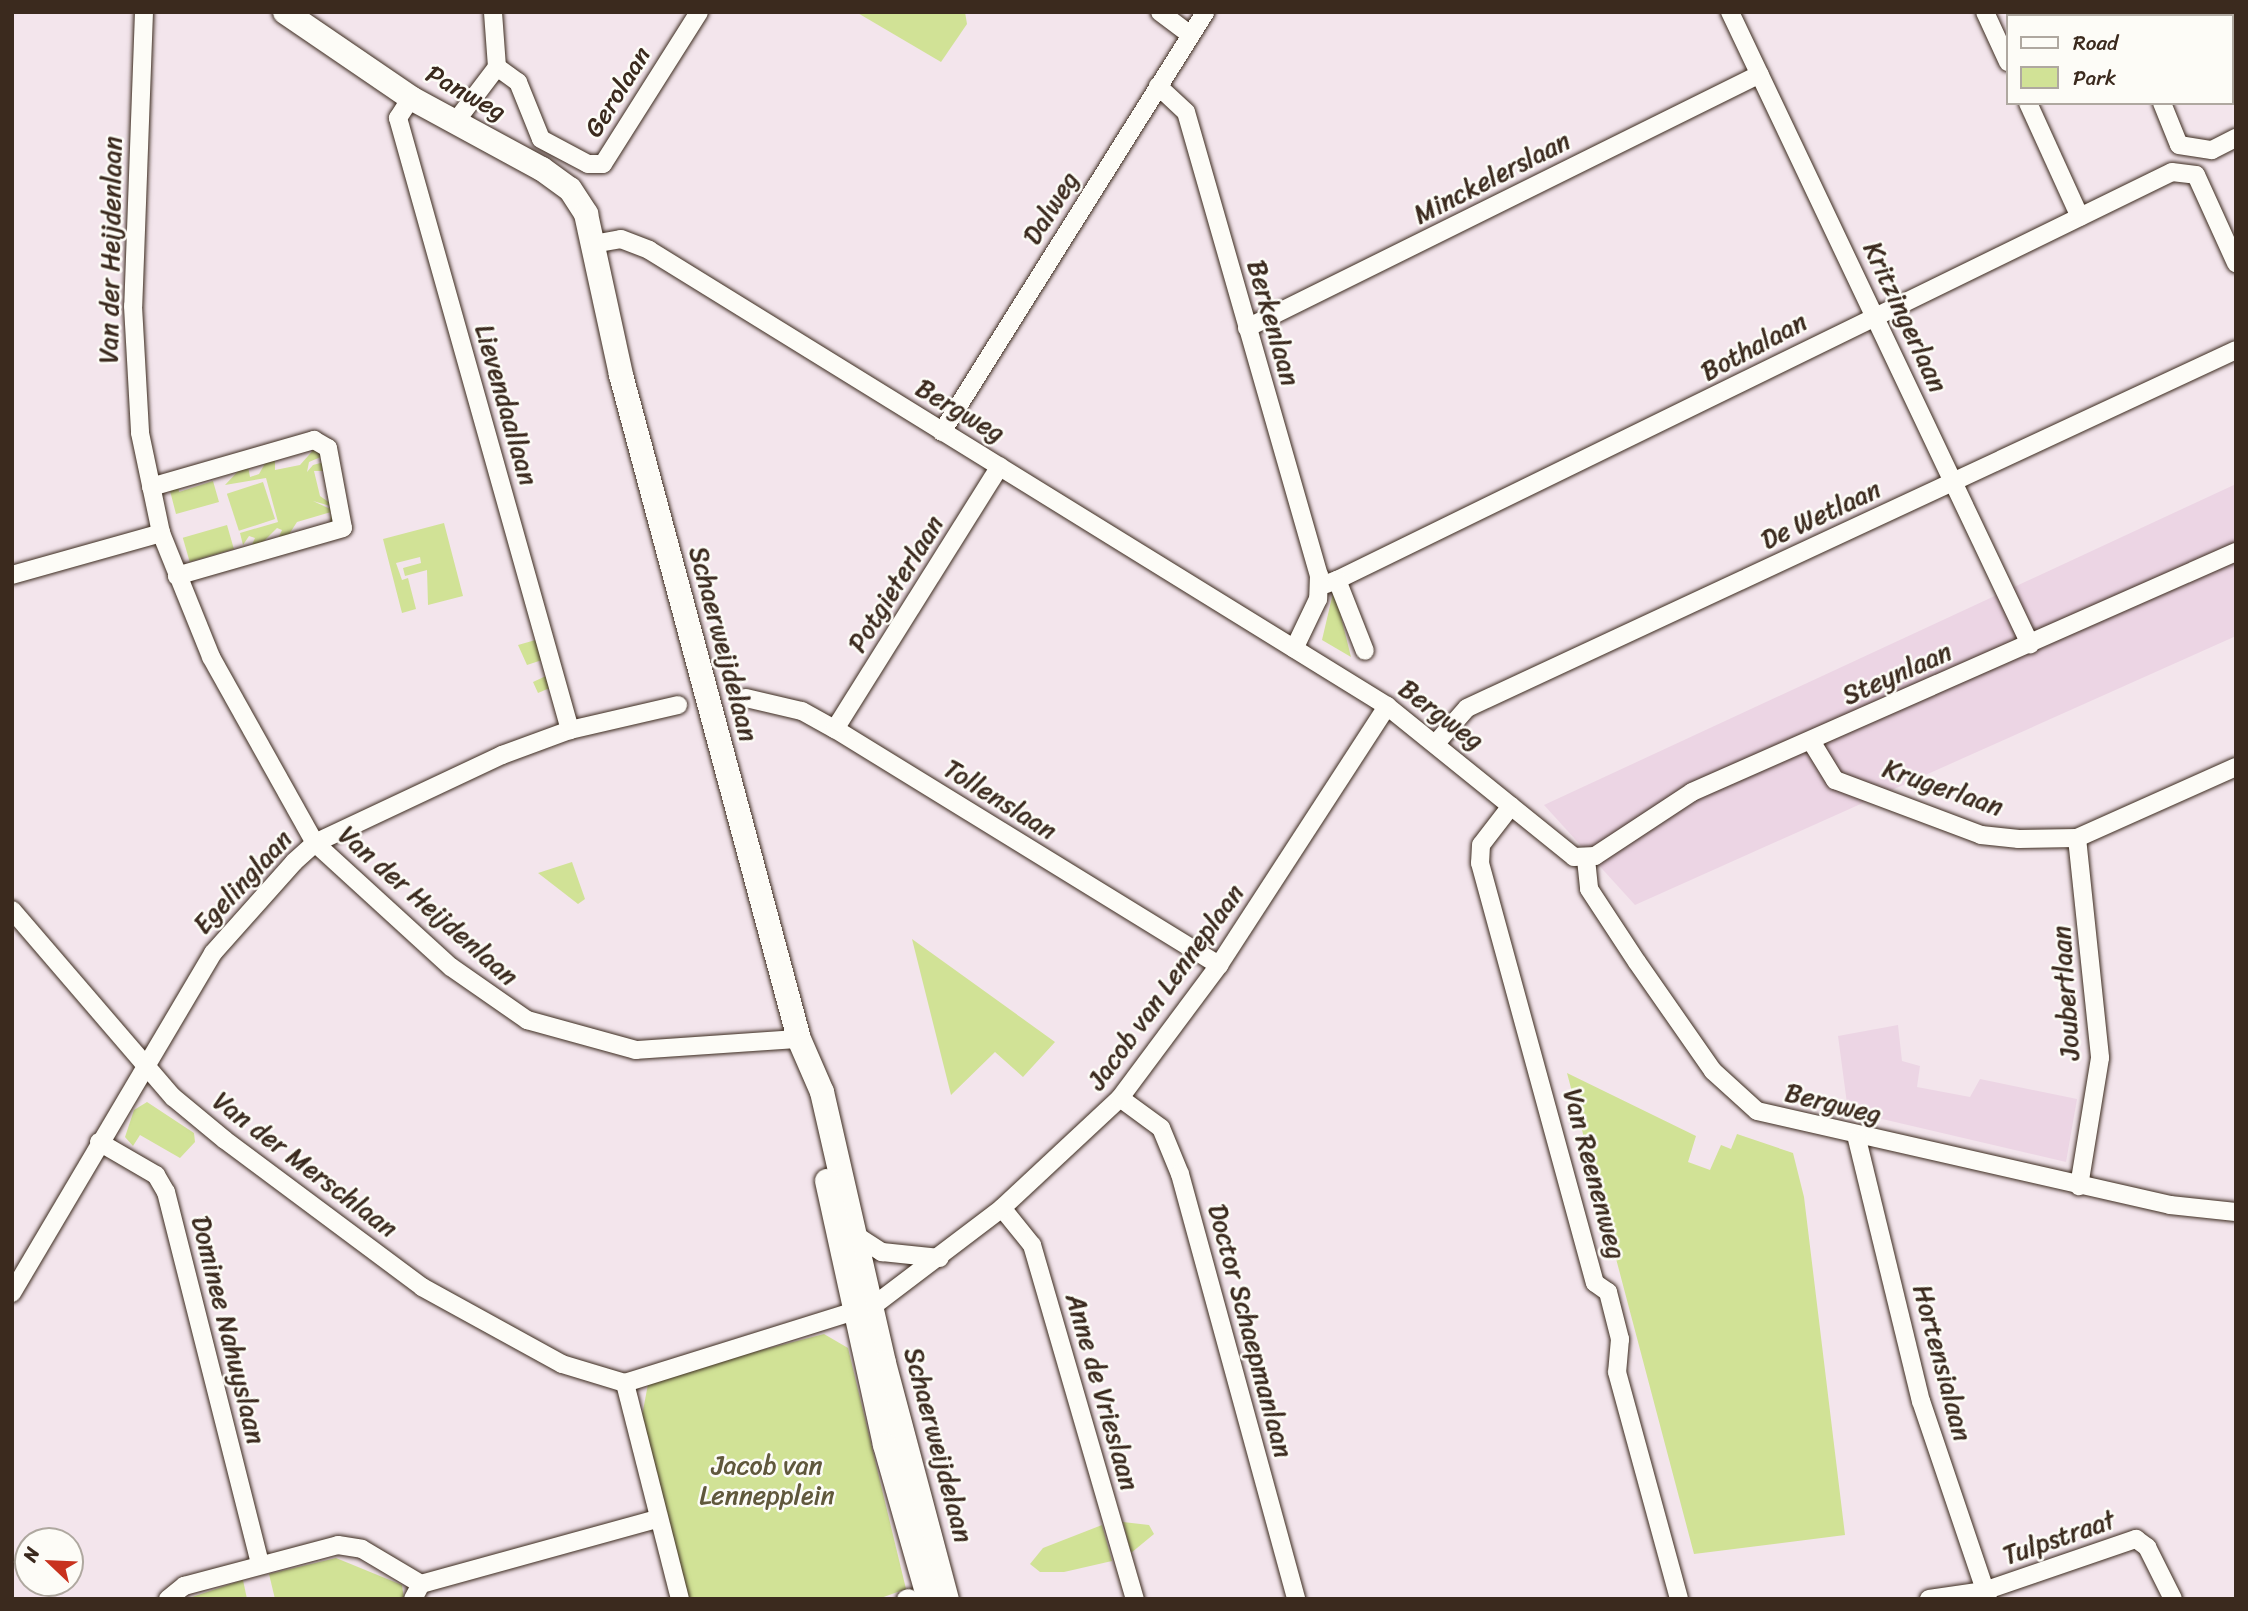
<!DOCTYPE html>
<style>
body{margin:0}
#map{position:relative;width:2248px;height:1611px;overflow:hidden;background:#f3e5ec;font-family:Sriracha,sans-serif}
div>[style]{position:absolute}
.built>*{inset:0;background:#ecd5e4}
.green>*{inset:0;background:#d1e296;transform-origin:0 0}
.roads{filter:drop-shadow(0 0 2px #3b2a1e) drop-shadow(0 0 2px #3b2a1e)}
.street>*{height:18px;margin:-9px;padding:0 9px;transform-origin:9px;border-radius:9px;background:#fdfcf7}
.secondary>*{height:24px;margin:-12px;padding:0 12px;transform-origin:12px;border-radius:12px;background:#fdfcf7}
span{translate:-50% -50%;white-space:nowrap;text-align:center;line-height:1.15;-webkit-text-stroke:5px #fdfcf7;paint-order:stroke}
.street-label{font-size:26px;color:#3b2a1e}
.park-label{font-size:26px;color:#60583c}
.frame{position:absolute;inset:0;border:14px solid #3b2a1e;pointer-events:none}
.legend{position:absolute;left:2006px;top:14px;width:228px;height:91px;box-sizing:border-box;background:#fdfcf7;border:2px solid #afa8a0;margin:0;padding:9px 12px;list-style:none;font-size:21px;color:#3b2a1e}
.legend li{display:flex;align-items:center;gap:14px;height:35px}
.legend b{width:35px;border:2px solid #afa8a0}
.north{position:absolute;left:14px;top:1527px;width:70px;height:70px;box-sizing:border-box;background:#fdfcf7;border:2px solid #afa8a0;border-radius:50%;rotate:293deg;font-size:19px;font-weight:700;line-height:28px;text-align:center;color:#3b2a1e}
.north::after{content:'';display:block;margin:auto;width:24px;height:32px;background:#c8321e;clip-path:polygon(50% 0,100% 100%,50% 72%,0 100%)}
</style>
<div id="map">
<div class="built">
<div style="clip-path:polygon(2236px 484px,2236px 636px,1635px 905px,1544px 805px)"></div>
<div style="clip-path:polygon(1898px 1025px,1902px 1061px,1920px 1066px,1917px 1087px,1970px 1097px,1980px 1079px,2077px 1099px,2066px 1162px,1848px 1111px,1838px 1036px)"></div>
</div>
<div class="green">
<div style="clip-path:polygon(856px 12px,965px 12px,967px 24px,941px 62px)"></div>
<div style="clip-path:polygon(316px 447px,323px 456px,309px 462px,307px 472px,313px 465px,324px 462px,325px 471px,314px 471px,320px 496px,337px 508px,313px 501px,339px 513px,338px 519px,330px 525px,331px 512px,297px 522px,286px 539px,277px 541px,282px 530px,277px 528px,258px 547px,250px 549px,255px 538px,249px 536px,243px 545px,240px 533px,278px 522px,266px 478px,225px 485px,242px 467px,248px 466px,250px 477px,259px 474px,267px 460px,275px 458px,275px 470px,300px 465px)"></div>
<div style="clip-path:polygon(213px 481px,219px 502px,176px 514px,169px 487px,178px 484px,179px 492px)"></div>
<div style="left:263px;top:482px;width:39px;height:38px;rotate:72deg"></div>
<div style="clip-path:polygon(444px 523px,463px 596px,428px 605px,427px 570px,405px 576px,403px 568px,421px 563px,420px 557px,396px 563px,402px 580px,408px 578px,416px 609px,402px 613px,383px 539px)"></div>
<div style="left:227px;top:525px;width:25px;height:46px;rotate:74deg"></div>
<div style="clip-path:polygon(1333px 593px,1337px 601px,1351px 657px,1322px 640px)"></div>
<div style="clip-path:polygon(539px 639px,552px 687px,538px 693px,533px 682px,546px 676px,542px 660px,527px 665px,518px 645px)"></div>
<div style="clip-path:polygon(572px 862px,585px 899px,578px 904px,538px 873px)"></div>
<div style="clip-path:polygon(912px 939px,1055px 1042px,1023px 1077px,995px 1052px,951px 1095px)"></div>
<div style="clip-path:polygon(1567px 1073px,1696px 1136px,1688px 1162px,1710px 1170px,1721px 1145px,1731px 1149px,1737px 1134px,1793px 1153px,1804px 1197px,1845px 1535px,1694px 1554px)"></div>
<div style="clip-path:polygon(147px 1102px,194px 1133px,195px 1142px,180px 1158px,140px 1135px,133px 1146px,125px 1137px,134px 1110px)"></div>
<div style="clip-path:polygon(824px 1334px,848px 1348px,906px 1589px,878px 1599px,687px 1599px,641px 1421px,649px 1379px)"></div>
<div style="clip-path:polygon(1123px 1522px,1149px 1525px,1154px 1534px,1131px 1553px)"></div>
<div style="clip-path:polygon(1102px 1525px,1112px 1561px,1064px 1572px,1040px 1572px,1030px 1564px,1043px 1548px)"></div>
<div style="clip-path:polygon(336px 1558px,402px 1585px,404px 1599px,275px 1599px,269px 1574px)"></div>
<div style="clip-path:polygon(243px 1580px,247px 1599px,186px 1599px)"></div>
</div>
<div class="roads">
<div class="street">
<div style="left:144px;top:12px;width:294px;rotate:92.1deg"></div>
<div style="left:133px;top:306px;width:127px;rotate:86.8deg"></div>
<div style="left:140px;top:433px;width:102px;rotate:78.1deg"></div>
<div style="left:161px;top:533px;width:134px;rotate:68deg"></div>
<div style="left:211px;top:657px;width:213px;rotate:60.8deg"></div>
<div style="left:315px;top:843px;width:184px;rotate:42.4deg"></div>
<div style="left:451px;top:967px;width:93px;rotate:34.9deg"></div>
<div style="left:527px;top:1020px;width:113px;rotate:15.4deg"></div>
<div style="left:636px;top:1050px;width:163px;rotate:-3.9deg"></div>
<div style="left:1160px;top:12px;width:38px;rotate:37deg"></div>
<div style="left:1730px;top:12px;width:700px;rotate:64.61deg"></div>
<div style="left:1985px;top:12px;width:55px;rotate:65.3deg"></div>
<div style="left:2232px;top:42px;width:4px;rotate:-14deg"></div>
<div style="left:497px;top:67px;width:26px;rotate:36deg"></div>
<div style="left:518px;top:82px;width:61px;rotate:68deg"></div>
<div style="left:541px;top:139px;width:53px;rotate:28deg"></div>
<div style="left:588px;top:164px;width:15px"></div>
<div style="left:603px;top:164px;width:180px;rotate:-57.7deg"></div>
<div style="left:1158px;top:86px;width:38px;rotate:43deg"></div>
<div style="left:1186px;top:112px;width:482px;rotate:74deg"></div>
<div style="left:1319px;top:575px;width:24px;rotate:92deg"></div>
<div style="left:1318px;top:599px;width:55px;rotate:115.6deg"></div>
<div style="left:411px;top:98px;width:24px;rotate:123deg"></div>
<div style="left:398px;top:118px;width:636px;rotate:74.3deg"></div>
<div style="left:2028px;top:103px;width:125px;rotate:65.5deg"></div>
<div style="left:2162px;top:103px;width:45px;rotate:68deg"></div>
<div style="left:2179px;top:145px;width:33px;rotate:9deg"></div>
<div style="left:2212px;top:150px;width:27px;rotate:-27deg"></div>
<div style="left:456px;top:121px;width:68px;rotate:-52.8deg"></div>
<div style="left:497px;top:67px;width:55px;rotate:-94.2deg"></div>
<div style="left:593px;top:244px;width:28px;rotate:-10deg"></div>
<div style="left:621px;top:239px;width:30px;rotate:21deg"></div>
<div style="left:649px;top:250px;width:868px;rotate:31.71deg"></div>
<div style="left:1387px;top:706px;width:240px;rotate:38.9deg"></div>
<div style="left:1574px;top:857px;width:21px;rotate:-3deg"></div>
<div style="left:1595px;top:856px;width:116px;rotate:-33.4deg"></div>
<div style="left:1692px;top:792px;width:595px;rotate:-23.81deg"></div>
<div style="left:1247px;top:328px;width:572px;rotate:-26.34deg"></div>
<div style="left:942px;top:432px;width:496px;rotate:-57.9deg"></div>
<div style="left:151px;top:487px;width:170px;rotate:-16.1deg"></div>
<div style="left:314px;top:440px;width:16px;rotate:30deg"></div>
<div style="left:328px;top:448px;width:81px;rotate:79.4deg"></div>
<div style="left:343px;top:528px;width:173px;rotate:163.9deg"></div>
<div style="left:12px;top:575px;width:155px;rotate:-15.7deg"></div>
<div style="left:1337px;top:580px;width:929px;rotate:-26.04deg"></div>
<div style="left:2172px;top:172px;width:24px;rotate:7deg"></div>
<div style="left:2196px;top:175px;width:97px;rotate:65.6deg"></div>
<div style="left:1326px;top:584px;width:12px;rotate:-20deg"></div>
<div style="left:1337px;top:580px;width:76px;rotate:68.5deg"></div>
<div style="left:746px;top:698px;width:57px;rotate:13.1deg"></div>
<div style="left:802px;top:711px;width:38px;rotate:29deg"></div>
<div style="left:835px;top:729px;width:451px;rotate:31.6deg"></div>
<div style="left:835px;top:729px;width:310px;rotate:-57.9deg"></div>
<div style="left:1811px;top:741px;width:46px;rotate:58.4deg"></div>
<div style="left:1835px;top:780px;width:156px;rotate:20.6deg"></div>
<div style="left:1981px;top:835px;width:38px;rotate:6deg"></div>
<div style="left:2019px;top:839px;width:58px;rotate:-1deg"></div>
<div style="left:2077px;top:838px;width:174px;rotate:-24.1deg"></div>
<div style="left:1437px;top:742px;width:45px;rotate:-48.6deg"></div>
<div style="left:1467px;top:708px;width:848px;rotate:-24.96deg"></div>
<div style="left:1511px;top:806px;width:49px;rotate:127.6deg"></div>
<div style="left:1481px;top:845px;width:18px;rotate:93deg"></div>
<div style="left:1480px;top:863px;width:435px;rotate:74.7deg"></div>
<div style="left:1595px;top:1283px;width:16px;rotate:35deg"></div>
<div style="left:1608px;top:1292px;width:49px;rotate:75.7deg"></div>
<div style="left:1620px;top:1339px;width:33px;rotate:95deg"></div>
<div style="left:1617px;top:1372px;width:235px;rotate:74.7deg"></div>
<div style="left:2077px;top:838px;width:221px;rotate:84deg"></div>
<div style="left:2100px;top:1058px;width:130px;rotate:99.3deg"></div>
<div style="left:1586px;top:859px;width:30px;rotate:84deg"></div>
<div style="left:1589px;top:889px;width:87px;rotate:56.7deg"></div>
<div style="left:1637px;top:962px;width:133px;rotate:55.1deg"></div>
<div style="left:1713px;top:1071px;width:59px;rotate:42.3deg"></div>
<div style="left:1757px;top:1111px;width:424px;rotate:12.8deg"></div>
<div style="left:2170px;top:1205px;width:66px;rotate:6.1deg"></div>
<div style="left:12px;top:910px;width:247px;rotate:49.3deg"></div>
<div style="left:173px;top:1097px;width:67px;rotate:39.6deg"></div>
<div style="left:225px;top:1140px;width:246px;rotate:36.7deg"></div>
<div style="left:422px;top:1287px;width:160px;rotate:28.8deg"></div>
<div style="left:562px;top:1364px;width:66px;rotate:16.8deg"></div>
<div style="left:1120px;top:1098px;width:51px;rotate:36.2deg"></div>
<div style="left:1161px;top:1128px;width:50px;rotate:67.6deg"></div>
<div style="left:1180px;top:1174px;width:441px;rotate:74.7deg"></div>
<div style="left:1857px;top:1139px;width:270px;rotate:76.3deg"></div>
<div style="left:1921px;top:1401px;width:209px;rotate:71.3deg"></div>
<div style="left:99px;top:1142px;width:66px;rotate:30.1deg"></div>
<div style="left:156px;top:1175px;width:20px;rotate:60deg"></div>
<div style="left:166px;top:1192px;width:384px;rotate:75.8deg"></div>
<div style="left:1002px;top:1208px;width:48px;rotate:51deg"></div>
<div style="left:1032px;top:1245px;width:369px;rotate:73.8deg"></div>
<div style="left:857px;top:1236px;width:30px;rotate:33deg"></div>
<div style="left:882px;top:1252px;width:58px;rotate:5.9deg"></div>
<div style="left:12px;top:1293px;width:395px;rotate:-59.4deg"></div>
<div style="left:213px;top:953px;width:122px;rotate:-48.3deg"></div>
<div style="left:294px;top:862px;width:28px;rotate:-42deg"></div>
<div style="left:315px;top:843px;width:207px;rotate:-25.2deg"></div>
<div style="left:502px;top:755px;width:72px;rotate:-20.2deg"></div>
<div style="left:570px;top:730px;width:111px;rotate:-13deg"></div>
<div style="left:873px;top:1306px;width:162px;rotate:-37.2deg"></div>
<div style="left:1002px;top:1208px;width:161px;rotate:-43deg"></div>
<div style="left:1120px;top:1098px;width:166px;rotate:-53.3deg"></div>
<div style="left:1219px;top:965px;width:309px;rotate:-57deg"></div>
<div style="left:168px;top:1599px;width:21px;rotate:-39deg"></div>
<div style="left:184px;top:1586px;width:159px;rotate:-14.9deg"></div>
<div style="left:338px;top:1545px;width:24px;rotate:9deg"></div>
<div style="left:362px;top:1549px;width:69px;rotate:30.7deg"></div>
<div style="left:413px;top:1599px;width:17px;rotate:-62deg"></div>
<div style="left:421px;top:1584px;width:245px;rotate:-15.4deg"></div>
<div style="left:680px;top:1599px;width:223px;rotate:-104.3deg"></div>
<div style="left:625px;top:1383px;width:241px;rotate:-17.4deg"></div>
<div style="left:906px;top:1599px;width:3px;rotate:-18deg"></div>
<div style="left:1929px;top:1599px;width:56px;rotate:-8.3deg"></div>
<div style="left:1984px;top:1591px;width:161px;rotate:-18.9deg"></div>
<div style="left:2136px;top:1539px;width:14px;rotate:36deg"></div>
<div style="left:2147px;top:1547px;width:58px;rotate:63.4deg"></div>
</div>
<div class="secondary">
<div style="left:285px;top:12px;width:153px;rotate:34.3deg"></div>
<div style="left:411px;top:98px;width:149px;rotate:28.5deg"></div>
<div style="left:542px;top:169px;width:34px;rotate:36deg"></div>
<div style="left:570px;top:189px;width:30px;rotate:57deg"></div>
<div style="left:586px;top:214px;width:165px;rotate:77.7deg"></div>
<div style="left:621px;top:375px;width:687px;rotate:74.99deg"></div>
<div style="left:799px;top:1039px;width:58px;rotate:66.5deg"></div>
<div style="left:822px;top:1092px;width:278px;rotate:77.1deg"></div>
<div style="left:884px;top:1363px;width:244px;rotate:75.1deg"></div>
<div style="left:827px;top:1181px;width:270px;rotate:77.6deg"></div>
<div style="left:885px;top:1445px;width:160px;rotate:74.1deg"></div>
</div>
</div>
<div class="street-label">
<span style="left:618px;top:92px;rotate:-58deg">Gerolaan</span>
<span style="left:466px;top:93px;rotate:29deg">Panweg</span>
<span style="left:1492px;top:178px;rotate:-27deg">Minckelerslaan</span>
<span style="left:1051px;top:208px;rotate:-58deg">Dalweg</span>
<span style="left:111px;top:250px;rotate:-89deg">Van der Heijdenlaan</span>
<span style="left:1905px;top:317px;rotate:65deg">Kritzingerlaan</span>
<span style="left:1273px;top:323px;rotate:74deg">Berkenlaan</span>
<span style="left:1754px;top:347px;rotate:-28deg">Bothalaan</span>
<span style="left:506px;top:405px;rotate:74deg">Lievendaallaan</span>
<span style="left:960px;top:411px;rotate:31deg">Bergweg</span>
<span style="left:1821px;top:515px;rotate:-25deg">De Wetlaan</span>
<span style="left:896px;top:584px;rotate:-58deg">Potgieterlaan</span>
<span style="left:723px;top:644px;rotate:75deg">Schaerweijdelaan</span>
<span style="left:1897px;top:674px;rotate:-24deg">Steynlaan</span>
<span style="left:1441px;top:715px;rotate:37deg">Bergweg</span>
<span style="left:1943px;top:788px;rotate:19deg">Krugerlaan</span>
<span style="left:1000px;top:800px;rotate:32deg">Tollenslaan</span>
<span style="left:243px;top:882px;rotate:-47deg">Egelinglaan</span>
<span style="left:428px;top:906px;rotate:41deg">Van der Heijdenlaan</span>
<span style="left:1166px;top:987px;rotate:-54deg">Jacob van Lenneplaan</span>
<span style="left:2066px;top:993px;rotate:-94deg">Joubertlaan</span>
<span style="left:1833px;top:1104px;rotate:14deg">Bergweg</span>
<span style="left:305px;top:1165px;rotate:37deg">Van der Merschlaan</span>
<span style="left:1594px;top:1174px;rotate:75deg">Van Reenenweg</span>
<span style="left:228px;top:1330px;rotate:76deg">Dominee Nahuyslaan</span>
<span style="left:1250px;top:1331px;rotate:75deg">Doctor Schaepmanlaan</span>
<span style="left:1942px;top:1363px;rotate:75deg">Hortensialaan</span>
<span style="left:1102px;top:1392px;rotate:74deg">Anne de Vrieslaan</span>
<span style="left:938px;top:1445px;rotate:75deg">Schaerweijdelaan</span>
<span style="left:2059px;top:1538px;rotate:-19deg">Tulpstraat</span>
</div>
<div class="park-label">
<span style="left:767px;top:1481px">Jacob van<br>Lennepplein</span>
</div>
<div class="frame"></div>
<ul class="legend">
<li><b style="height:9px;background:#fdfcf7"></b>Road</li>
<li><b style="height:19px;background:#d1e296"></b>Park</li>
</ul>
<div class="north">N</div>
</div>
